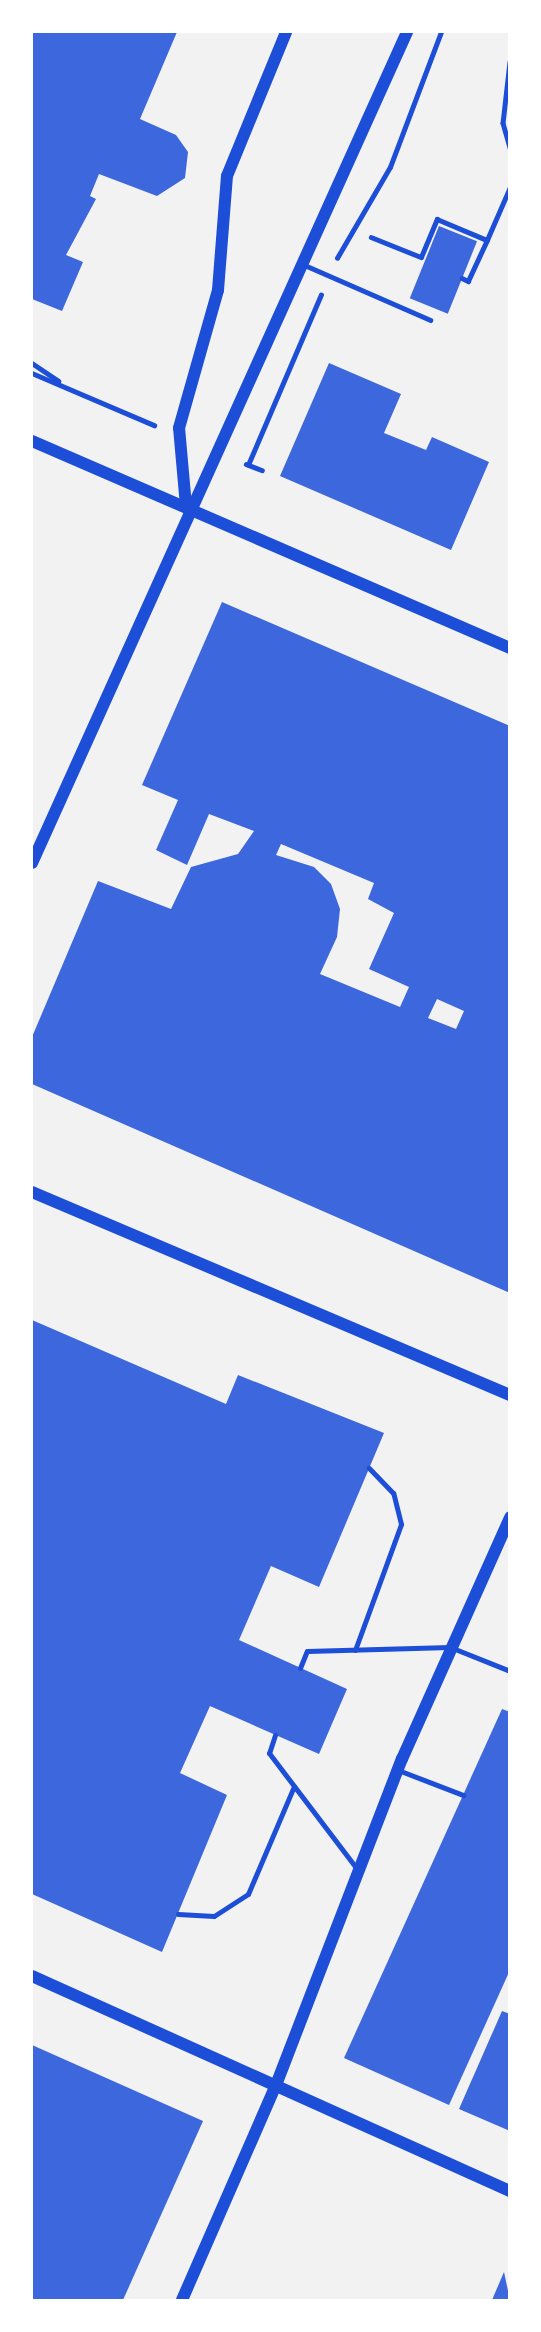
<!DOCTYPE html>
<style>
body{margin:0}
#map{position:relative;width:541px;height:2332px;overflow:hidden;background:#f2f2f2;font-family:"DejaVu Sans",sans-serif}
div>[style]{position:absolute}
.building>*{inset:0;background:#3d67dc;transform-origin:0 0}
.path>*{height:4.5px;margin:-2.25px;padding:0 2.25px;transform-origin:2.25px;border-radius:2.25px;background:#1d4ed8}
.service>*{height:5px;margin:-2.5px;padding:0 2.5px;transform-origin:2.5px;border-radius:2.5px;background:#1d4ed8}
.tertiary>*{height:12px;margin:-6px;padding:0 6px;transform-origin:6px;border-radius:6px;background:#1d4ed8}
span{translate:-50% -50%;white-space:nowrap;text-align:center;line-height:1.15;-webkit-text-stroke:6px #fff;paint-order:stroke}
.frame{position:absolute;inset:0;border:33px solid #fff;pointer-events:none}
</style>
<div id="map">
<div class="building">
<div style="clip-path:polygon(32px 32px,177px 32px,140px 119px,176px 135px,188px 152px,185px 178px,157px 196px,99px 174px,90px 196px,96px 199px,66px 255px,83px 262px,62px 311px,32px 299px)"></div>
<div style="left:439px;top:226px;width:41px;height:78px;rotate:22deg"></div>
<div style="clip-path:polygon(329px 363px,401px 394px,384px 433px,426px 450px,432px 437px,489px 462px,451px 550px,280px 476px)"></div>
<div style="clip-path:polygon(evenodd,222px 602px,510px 726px,510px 1293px,32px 1084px,32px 1037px,98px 881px,171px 909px,191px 867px,238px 854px,254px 831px,209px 814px,187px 865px,156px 850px,178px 800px,142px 785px,222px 602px,281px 844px,374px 883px,368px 899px,394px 913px,369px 969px,409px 987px,400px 1007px,320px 974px,337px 937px,340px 909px,331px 884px,314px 867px,276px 855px,281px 844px,222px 602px,437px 999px,464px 1011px,456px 1029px,428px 1018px,437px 999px)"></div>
<div style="clip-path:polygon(32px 1320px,226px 1404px,238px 1375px,384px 1433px,319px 1587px,271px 1566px,239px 1640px,347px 1689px,319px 1754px,210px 1706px,180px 1773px,227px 1795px,162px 1952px,32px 1894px)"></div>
<div style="clip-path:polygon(502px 1709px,510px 1712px,510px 1970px,449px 2105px,344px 2058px)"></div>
<div style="clip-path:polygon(502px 2011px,510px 2014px,510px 2131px,459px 2109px)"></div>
<div style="clip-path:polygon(32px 2045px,203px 2121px,123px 2300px,32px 2300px)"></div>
<div style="clip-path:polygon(504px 2272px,510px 2300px,492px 2300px)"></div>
</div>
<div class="path">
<div style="left:510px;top:62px;width:61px;rotate:96.5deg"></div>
<div style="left:503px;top:123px;width:26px;rotate:74deg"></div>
<div style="left:371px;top:237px;width:54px;rotate:21.8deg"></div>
<div style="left:421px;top:257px;width:41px;rotate:-67.2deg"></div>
<div style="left:437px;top:219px;width:54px;rotate:22.8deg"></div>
<div style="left:487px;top:240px;width:58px;rotate:-66.5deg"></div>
<div style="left:337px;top:258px;width:105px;rotate:-59.8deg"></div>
<div style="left:390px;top:167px;width:144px;rotate:-69.3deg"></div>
<div style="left:462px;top:278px;width:7px;rotate:27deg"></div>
<div style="left:468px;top:281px;width:45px;rotate:-65.1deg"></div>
<div style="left:32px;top:363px;width:32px;rotate:34deg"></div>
<div style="left:32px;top:373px;width:133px;rotate:23.1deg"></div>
<div style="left:246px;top:464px;width:17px;rotate:21deg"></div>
<div style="left:248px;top:465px;width:185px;rotate:-66.8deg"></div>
</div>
<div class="service">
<div style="left:302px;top:264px;width:140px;rotate:23.6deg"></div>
<div style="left:355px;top:1650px;width:134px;rotate:-69.9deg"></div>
<div style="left:401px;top:1524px;width:32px;rotate:-104deg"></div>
<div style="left:393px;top:1493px;width:35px;rotate:-134deg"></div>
<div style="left:300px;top:1668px;width:18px;rotate:-68deg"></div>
<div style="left:307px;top:1651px;width:143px;rotate:-1.6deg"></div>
<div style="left:450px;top:1647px;width:65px;rotate:21.8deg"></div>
<div style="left:275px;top:1735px;width:19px;rotate:108deg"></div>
<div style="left:269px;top:1753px;width:146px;rotate:52.8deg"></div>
<div style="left:398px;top:1770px;width:70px;rotate:21deg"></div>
<div style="left:178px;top:1914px;width:36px;rotate:3deg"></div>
<div style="left:214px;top:1916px;width:40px;rotate:-32.9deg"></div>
<div style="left:248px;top:1894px;width:117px;rotate:-66.9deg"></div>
</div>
<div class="tertiary">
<div style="left:32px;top:441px;width:521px;rotate:23.42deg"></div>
<div style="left:186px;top:506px;width:78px;rotate:-95.1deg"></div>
<div style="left:179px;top:428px;width:143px;rotate:-74.2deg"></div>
<div style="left:218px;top:290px;width:114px;rotate:-85.5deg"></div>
<div style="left:227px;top:176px;width:156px;rotate:-67.7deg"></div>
<div style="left:32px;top:863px;width:912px;rotate:-65.71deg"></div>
<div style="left:32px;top:1192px;width:519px;rotate:23.01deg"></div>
<div style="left:32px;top:1976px;width:524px;rotate:24.22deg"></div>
<div style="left:182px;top:2300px;width:235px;rotate:-66.4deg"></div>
<div style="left:276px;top:2085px;width:350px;rotate:-68.9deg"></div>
<div style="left:402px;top:1759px;width:265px;rotate:-65.9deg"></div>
</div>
<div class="frame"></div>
</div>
